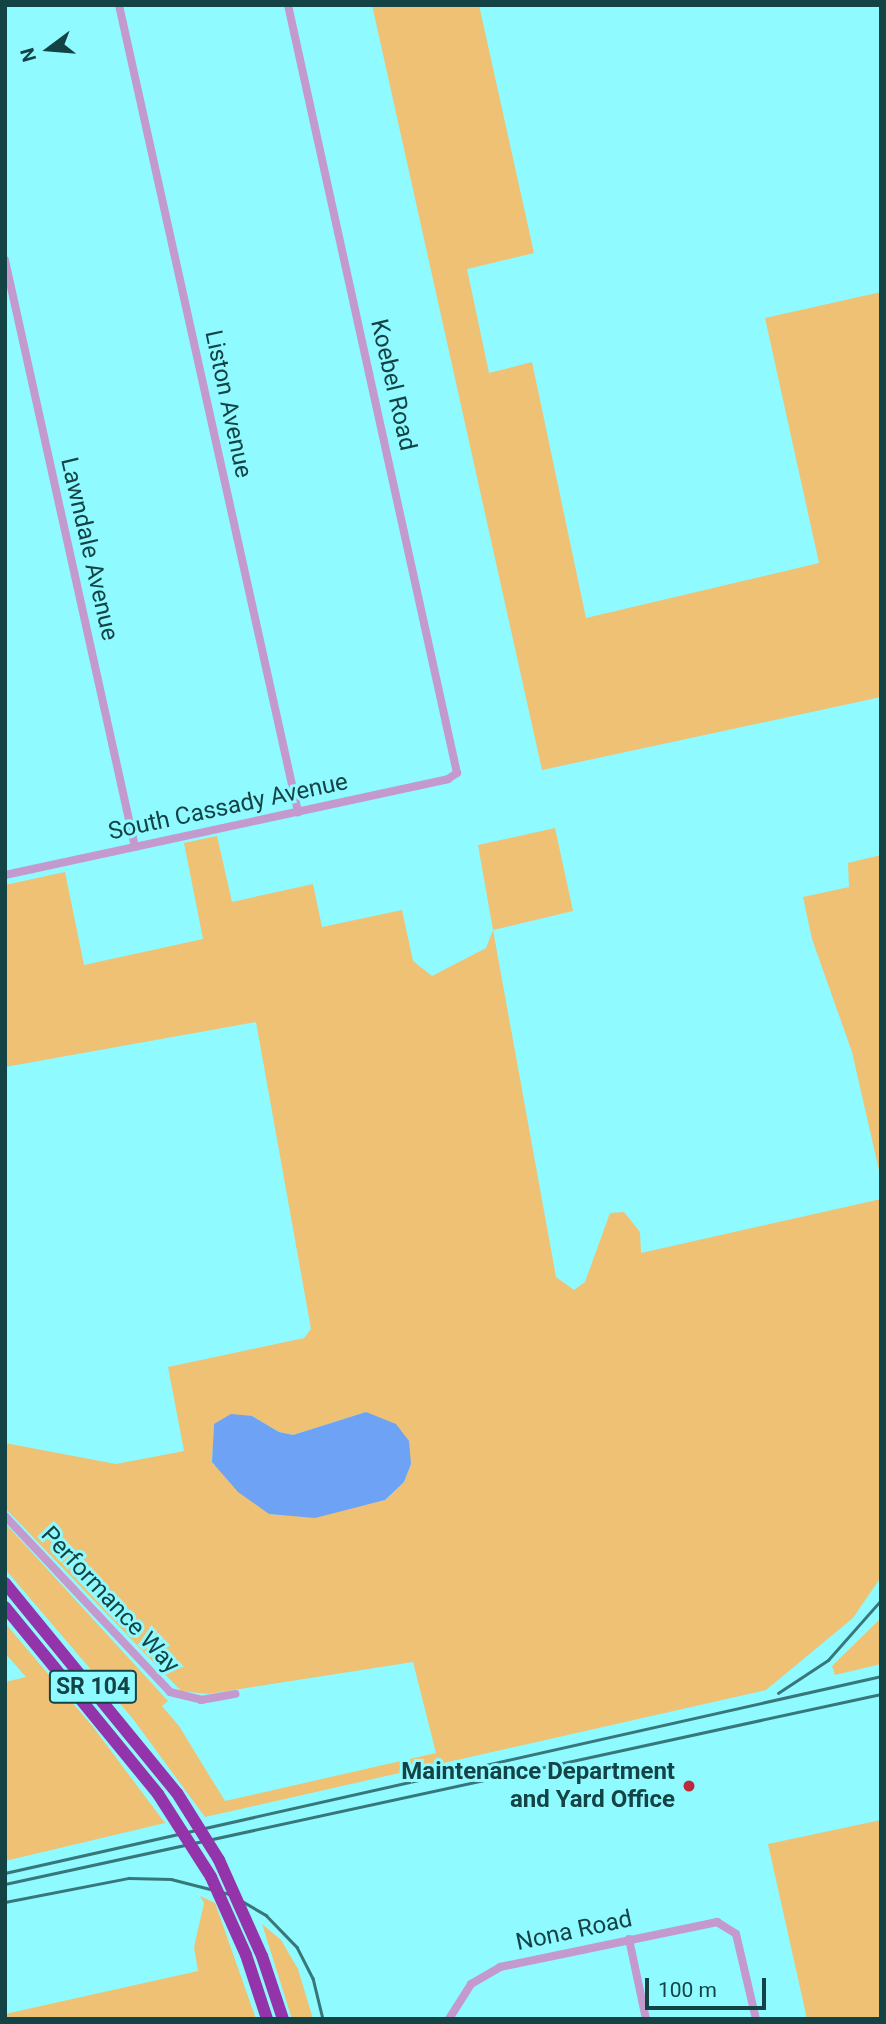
<!DOCTYPE html>
<style>
body{margin:0}
#map{position:relative;width:886px;height:2024px;overflow:hidden;background:#8ffaff;font-family:Roboto,sans-serif}
div>[style]{position:absolute}
.green>*{inset:0;background:#efc174}
.water>*{inset:0;background:#6ea2f5}
.minor>*{height:8px;margin:-4px;padding:0 4px;transform-origin:4px;border-radius:4px;background:#c399ce}
.highway>*{height:12px;margin:-6px;padding:0 6px;transform-origin:6px;border-radius:6px;background:#9434ab}
.rail>*{height:2.5px;margin:-1.25px;padding:0 1.25px;transform-origin:1.25px;border-radius:1.25px;background:#37777a}
.highway-bridge>*{height:12px;margin:-6px;padding:0 6px;transform-origin:6px;border-radius:6px;background:#9434ab}
.dots>*{width:19px;height:19px;translate:-50% -50%;box-sizing:border-box;border:4px solid #8ffaff;border-radius:50%}
span{translate:-50% -50%;white-space:nowrap;text-align:center;line-height:1.15;-webkit-text-stroke:6px #8ffaff;paint-order:stroke}
.shield-label span{padding:2px 5px;background:#8ffaff;border:2px solid;border-radius:5px;-webkit-text-stroke-width:0}
.shield-label{font-size:23px;color:#144345;font-weight:700}
.street-label{font-size:24px;color:#144345}
.poi-label{font-size:24px;color:#144345;font-weight:700}
.right{translate:-100% -50%;text-align:right}
.frame{position:absolute;inset:0;border:7px solid #144345;pointer-events:none}
.north{position:absolute;left:14px;top:14px;width:70px;height:70px;-webkit-text-stroke:5px #8ffaff;paint-order:stroke;rotate:254deg;font-size:19px;font-weight:700;line-height:28px;text-align:center;color:#144345}
.north::after{content:'';display:block;margin:auto;width:24px;height:32px;background:#144345;clip-path:polygon(50% 0,100% 100%,50% 72%,0 100%)}
.scale{position:absolute;left:645px;top:1978px;width:121px;height:32px;box-sizing:border-box;border:4px solid #144345;border-top:0;padding-left:9px;font-size:21px;line-height:24px;white-space:nowrap;color:#144345;-webkit-text-stroke:5px #8ffaff;paint-order:stroke}
</style>
<div id="map">
<div class="green">
<div style="clip-path:polygon(372px 5px,479px 5px,534px 253px,467px 269px,489px 373px,532px 362px,586px 618px,819px 563px,765px 318px,881px 292px,881px 697px,542px 770px)"></div>
<div style="clip-path:polygon(evenodd,555px 828px,573px 911px,493px 930px,556px 1277px,574px 1290px,585px 1282px,610px 1213px,624px 1212px,640px 1232px,641px 1253px,881px 1199px,881px 1577px,853px 1618px,766px 1690px,205px 1817px,133px 1719px,5px 1569px,5px 1523px,168px 1701px,162px 1706px,179px 1726px,225px 1801px,436px 1753px,413px 1662px,208px 1694px,181px 1691px,5px 1508px,5px 1443px,116px 1464px,184px 1451px,168px 1367px,304px 1338px,311px 1329px,256px 1022px,5px 1067px,5px 885px,65px 872px,84px 965px,203px 939px,184px 843px,217px 836px,232px 902px,313px 884px,322px 927px,402px 910px,413px 961px,432px 976px,486px 948px,493px 930px,478px 845px,555px 828px,366px 1412px,411px 1464px,404px 1482px,385px 1500px,315px 1517px,269px 1514px,212px 1462px,214px 1424px,252px 1416px,279px 1432px,293px 1435px,366px 1412px)"></div>
<div style="clip-path:polygon(881px 855px,881px 1179px,852px 1052px,812px 939px,803px 897px,849px 887px,848px 863px)"></div>
<div style="clip-path:polygon(881px 1618px,881px 1664px,835px 1675px,832px 1666px)"></div>
<div style="clip-path:polygon(5px 1623px,93px 1727px,165px 1823px,5px 1861px,5px 1682px,26px 1677px,5px 1653px)"></div>
<div style="clip-path:polygon(881px 1820px,881px 2019px,807px 2019px,768px 1844px)"></div>
<div style="clip-path:polygon(200px 1896px,215px 1903px,256px 2019px,5px 2019px,5px 2014px,198px 1971px,194px 1947px,204px 1903px)"></div>
<div style="clip-path:polygon(262px 1924px,281px 1940px,298px 1969px,313px 2019px,292px 2019px)"></div>
</div>
<div class="water">
<div style="clip-path:polygon(366px 1412px,396px 1424px,409px 1441px,411px 1464px,404px 1482px,385px 1500px,315px 1518px,269px 1514px,238px 1492px,212px 1462px,214px 1424px,231px 1414px,252px 1416px,279px 1432px,293px 1435px)"></div>
</div>
<div class="minor">
<div style="left:119px;top:5px;width:827px;rotate:77.49deg"></div>
<div style="left:5px;top:260px;width:601px;rotate:77.51deg"></div>
<div style="left:5px;top:875px;width:453px;rotate:-12.2deg"></div>
<div style="left:448px;top:779px;width:11px;rotate:-34deg"></div>
<div style="left:457px;top:773px;width:786px;rotate:-102.41deg"></div>
<div style="left:5px;top:1516px;width:241px;rotate:46.8deg"></div>
<div style="left:170px;top:1692px;width:32px;rotate:14deg"></div>
<div style="left:201px;top:1700px;width:35px;rotate:-10deg"></div>
<div style="left:629px;top:1939px;width:82px;rotate:78deg"></div>
<div style="left:449px;top:2019px;width:41px;rotate:-57.8deg"></div>
<div style="left:471px;top:1984px;width:34px;rotate:-30deg"></div>
<div style="left:500px;top:1967px;width:222px;rotate:-11.7deg"></div>
<div style="left:717px;top:1922px;width:22px;rotate:32deg"></div>
<div style="left:736px;top:1934px;width:87px;rotate:76.8deg"></div>
</div>
<div class="highway">
<div style="left:5px;top:1583px;width:271px;rotate:50.7deg"></div>
<div style="left:5px;top:1607px;width:242px;rotate:50.7deg"></div>
<div style="left:246px;top:1955px;width:67px;rotate:71.8deg"></div>
<div style="left:262px;top:1956px;width:66px;rotate:71.6deg"></div>
</div>
<div class="rail">
<div style="left:778px;top:1693px;width:60px;rotate:-33.4deg"></div>
<div style="left:828px;top:1660px;width:80px;rotate:-48.5deg"></div>
<div style="left:5px;top:1873px;width:898px;rotate:-12.67deg"></div>
<div style="left:5px;top:1884px;width:896px;rotate:-12.24deg"></div>
<div style="left:5px;top:1902px;width:126px;rotate:-11deg"></div>
<div style="left:129px;top:1878px;width:42px;rotate:1.4deg"></div>
<div style="left:171px;top:1879px;width:61px;rotate:14.3deg"></div>
<div style="left:230px;top:1894px;width:42px;rotate:30.3deg"></div>
<div style="left:266px;top:1915px;width:45px;rotate:45.9deg"></div>
<div style="left:297px;top:1947px;width:35px;rotate:63deg"></div>
<div style="left:313px;top:1978px;width:42px;rotate:76.3deg"></div>
</div>
<div class="highway-bridge">
<div style="left:177px;top:1793px;width:79px;rotate:57.9deg"></div>
<div style="left:219px;top:1860px;width:105px;rotate:65.9deg"></div>
<div style="left:158px;top:1794px;width:98px;rotate:57.4deg"></div>
<div style="left:211px;top:1877px;width:85px;rotate:65.8deg"></div>
</div>
<div class="dots">
<div style="left:689px;top:1786px;background:#bb2a3d"></div>
</div>
<div class="shield-label">
<span style="left:93px;top:1687px">SR 104</span>
</div>
<div class="street-label">
<span style="left:393px;top:385px;rotate:77deg">Koebel Road</span>
<span style="left:228px;top:404px;rotate:78deg">Liston Avenue</span>
<span style="left:89px;top:549px;rotate:77deg">Lawndale Avenue</span>
<span style="left:228px;top:807px;rotate:-12deg">South Cassady Avenue</span>
<span style="left:110px;top:1600px;rotate:47deg">Performance Way</span>
<span style="left:574px;top:1931px;rotate:-12deg">Nona Road</span>
</div>
<div class="poi-label">
<span class="right" style="left:675px;top:1786px">Maintenance Department<br>and Yard Office</span>
</div>
<div class="frame"></div>
<div class="north">N</div>
<div class="scale">100 m</div>
</div>
